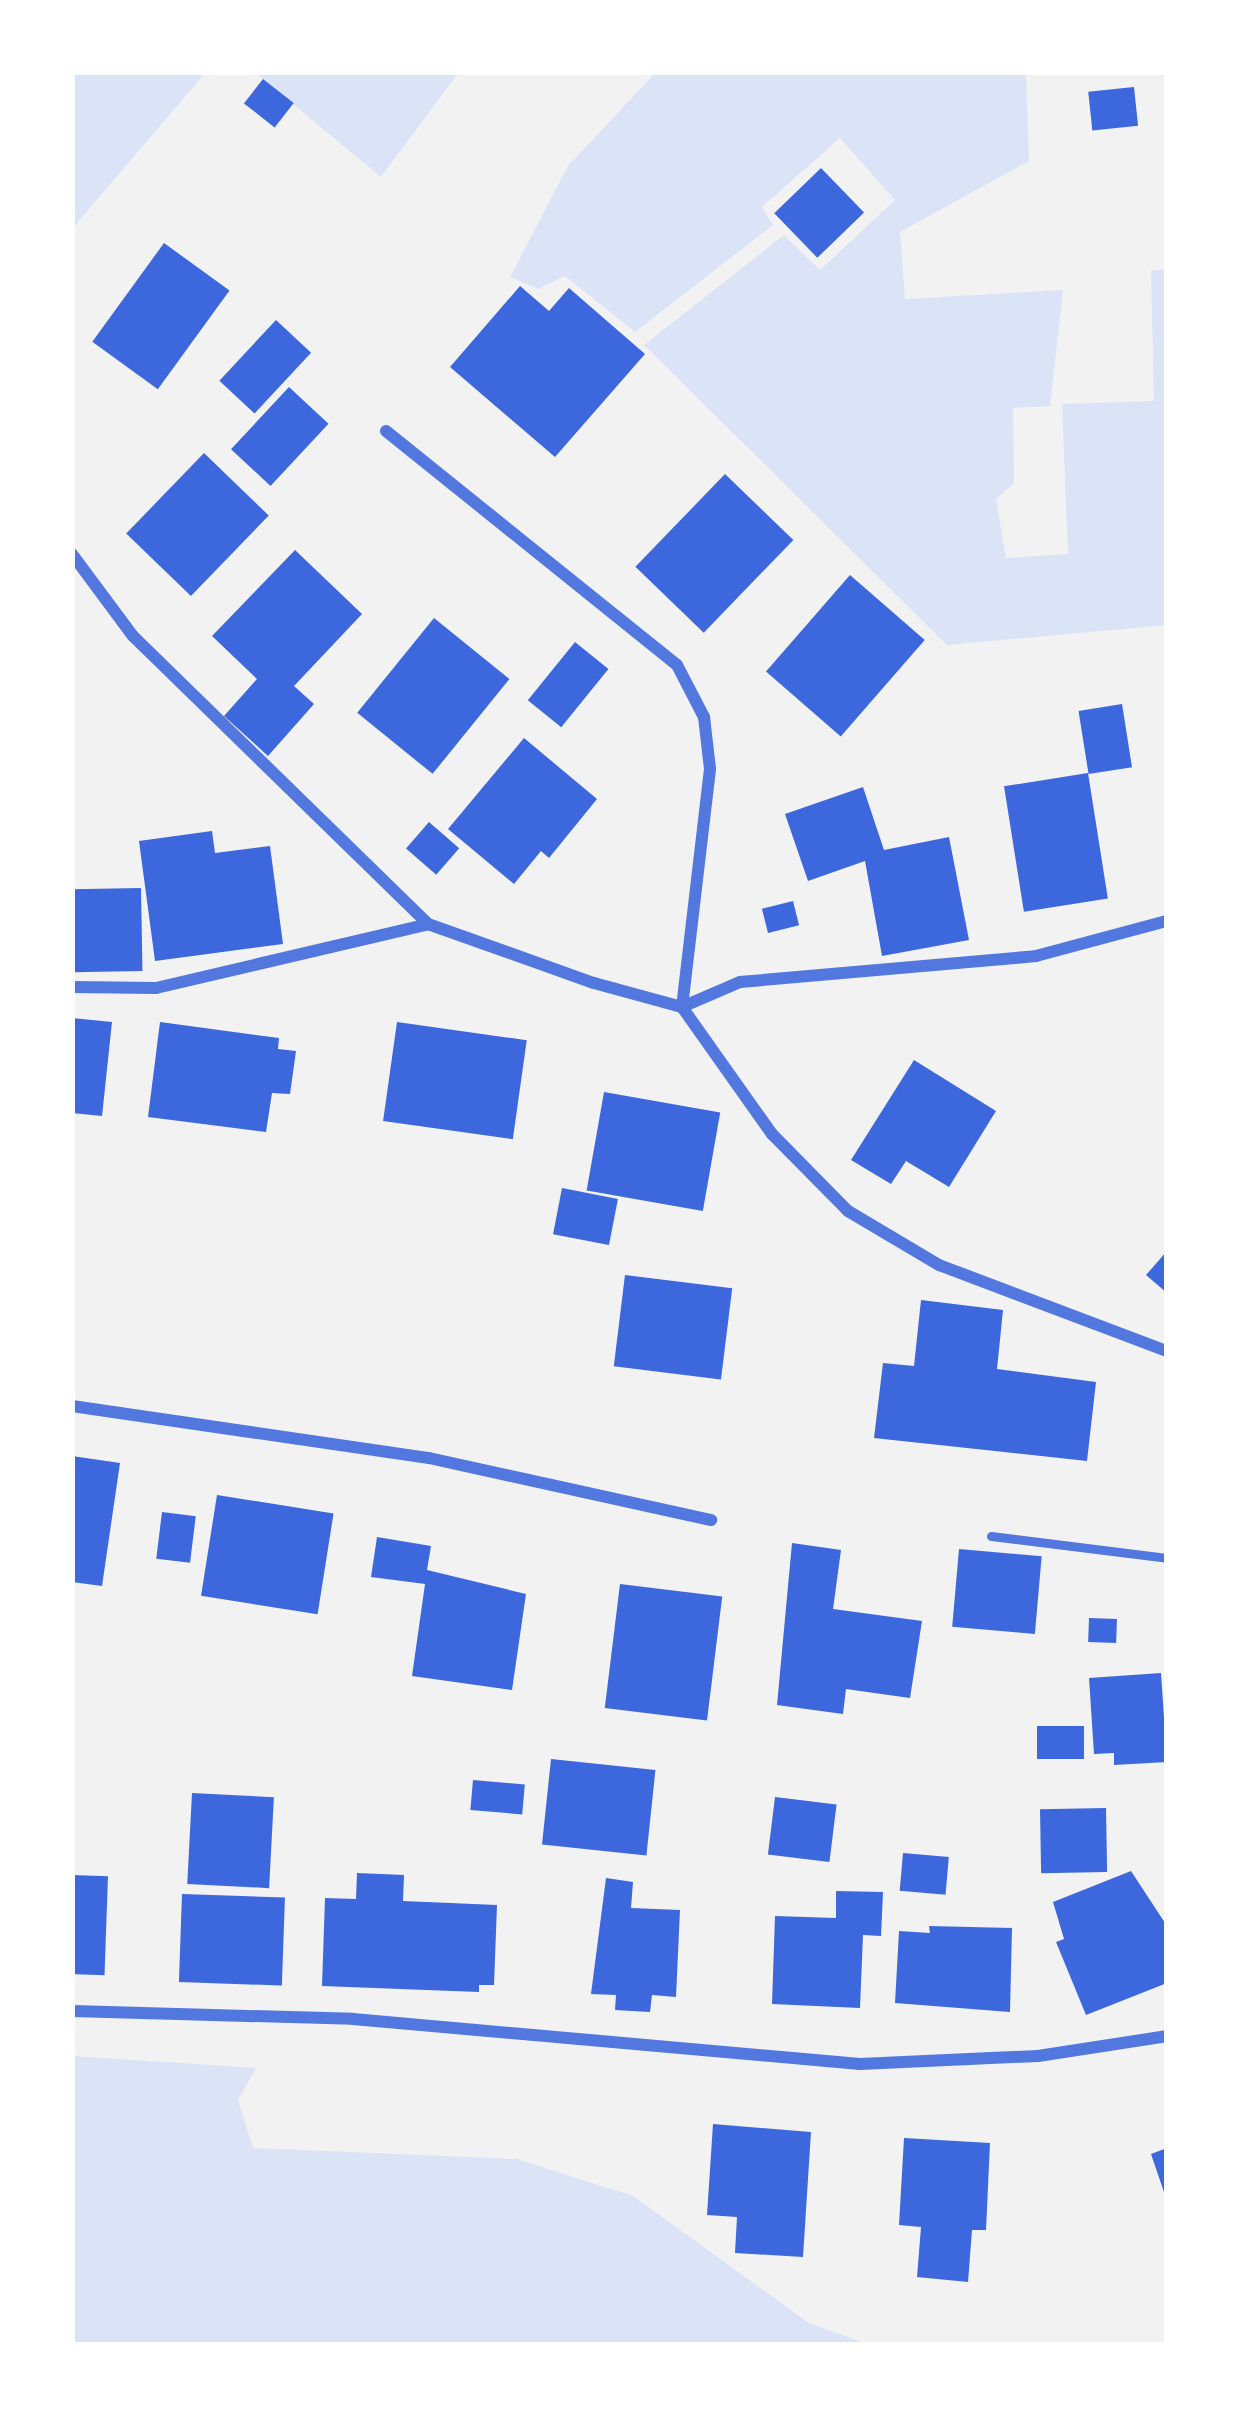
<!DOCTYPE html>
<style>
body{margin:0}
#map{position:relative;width:1239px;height:2417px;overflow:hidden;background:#f2f2f2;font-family:Spectral,serif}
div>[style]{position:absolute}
.green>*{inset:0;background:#dbe4f7}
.building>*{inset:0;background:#3d67dc;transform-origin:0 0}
.service>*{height:9px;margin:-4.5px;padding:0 4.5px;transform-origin:4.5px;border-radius:4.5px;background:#5277de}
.minor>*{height:12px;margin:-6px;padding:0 6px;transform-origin:6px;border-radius:6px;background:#5277de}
span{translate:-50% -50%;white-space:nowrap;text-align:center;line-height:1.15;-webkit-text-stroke:10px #fff;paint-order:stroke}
.frame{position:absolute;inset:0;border:75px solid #fff;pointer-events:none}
</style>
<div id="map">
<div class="green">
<div style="clip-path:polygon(72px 72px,206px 72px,72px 229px)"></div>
<div style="clip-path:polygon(254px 72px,459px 72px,381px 177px)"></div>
<div style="clip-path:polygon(656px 72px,1026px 72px,1029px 161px,900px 232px,905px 299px,1063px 290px,1050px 406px,1013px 408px,1014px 483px,996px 499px,1006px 558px,1068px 554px,1062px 404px,1154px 401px,1151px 271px,1167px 269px,1167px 625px,947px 645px,644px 345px,784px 235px,820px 270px,895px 200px,840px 138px,762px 207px,773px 225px,635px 332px,565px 276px,538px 289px,510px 277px,568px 166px)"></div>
<div style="clip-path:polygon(72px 2056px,256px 2068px,238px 2100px,253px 2148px,517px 2159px,633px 2196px,809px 2323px,870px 2345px,72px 2345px)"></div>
</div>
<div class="building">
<div style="left:263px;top:79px;width:39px;height:31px;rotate:38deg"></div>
<div style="left:1134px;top:87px;width:39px;height:46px;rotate:84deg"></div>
<div style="left:821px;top:168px;width:62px;height:65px;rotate:46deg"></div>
<div style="left:164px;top:243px;width:81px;height:122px;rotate:36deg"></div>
<div style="clip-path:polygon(520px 286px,549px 311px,569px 288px,645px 354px,555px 457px,450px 367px)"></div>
<div style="left:276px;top:320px;width:48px;height:83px;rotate:43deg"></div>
<div style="left:289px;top:387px;width:54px;height:85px;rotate:43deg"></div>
<div style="left:204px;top:453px;width:90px;height:112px;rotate:44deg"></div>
<div style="left:725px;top:474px;width:95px;height:129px;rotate:44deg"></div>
<div style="clip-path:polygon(295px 550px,362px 614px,294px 686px,314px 704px,268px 756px,224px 716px,257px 679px,212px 636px)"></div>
<div style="left:850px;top:575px;width:99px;height:128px;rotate:41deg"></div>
<div style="left:434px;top:618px;width:97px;height:122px;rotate:39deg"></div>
<div style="left:575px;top:642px;width:43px;height:75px;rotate:39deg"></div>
<div style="left:1122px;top:704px;width:64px;height:44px;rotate:81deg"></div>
<div style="clip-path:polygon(524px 738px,597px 799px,549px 858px,541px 851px,514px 884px,448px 829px)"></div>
<div style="left:1088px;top:773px;width:127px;height:85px;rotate:81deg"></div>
<div style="clip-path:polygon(863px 787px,884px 850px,949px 837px,969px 940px,882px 956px,865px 861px,808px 881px,785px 814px)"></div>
<div style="left:429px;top:822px;width:40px;height:35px;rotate:41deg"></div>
<div style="clip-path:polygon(212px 831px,215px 853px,270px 846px,283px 944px,155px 961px,139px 841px)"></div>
<div style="left:141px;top:888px;width:83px;height:69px;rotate:89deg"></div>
<div style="left:793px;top:901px;width:25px;height:32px;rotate:76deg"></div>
<div style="clip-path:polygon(72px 1018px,112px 1022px,102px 1116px,72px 1113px)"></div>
<div style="clip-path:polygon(160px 1022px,279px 1038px,278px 1049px,296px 1051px,290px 1094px,272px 1093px,266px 1132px,148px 1117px)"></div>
<div style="left:397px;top:1022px;width:131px;height:100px;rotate:8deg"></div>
<div style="clip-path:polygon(914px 1060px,996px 1111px,949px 1187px,906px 1161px,891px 1184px,851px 1160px)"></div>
<div style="left:604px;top:1092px;width:118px;height:100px;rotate:10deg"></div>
<div style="left:562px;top:1188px;width:57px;height:47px;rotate:11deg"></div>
<div style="clip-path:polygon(1167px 1251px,1167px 1293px,1146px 1275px)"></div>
<div style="left:625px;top:1275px;width:108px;height:92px;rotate:7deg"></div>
<div style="clip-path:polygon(921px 1300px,1003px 1310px,997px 1369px,1096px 1382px,1087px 1461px,874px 1438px,883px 1363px,914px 1366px)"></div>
<div style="clip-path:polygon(72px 1456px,120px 1463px,102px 1586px,72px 1582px)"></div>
<div style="left:217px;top:1495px;width:118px;height:102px;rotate:9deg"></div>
<div style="left:162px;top:1512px;width:34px;height:47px;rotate:7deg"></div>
<div style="clip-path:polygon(377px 1537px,431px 1546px,427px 1570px,526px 1594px,512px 1690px,412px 1676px,425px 1584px,371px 1577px)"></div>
<div style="clip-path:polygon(792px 1543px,841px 1550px,833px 1609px,922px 1621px,910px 1698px,846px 1689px,843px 1714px,777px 1705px)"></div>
<div style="left:959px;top:1549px;width:83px;height:78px;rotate:5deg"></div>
<div style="left:620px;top:1584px;width:103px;height:125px;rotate:7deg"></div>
<div style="left:1089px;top:1618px;width:28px;height:24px;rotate:2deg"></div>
<div style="clip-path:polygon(1161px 1673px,1167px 1762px,1114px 1765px,1114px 1753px,1094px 1754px,1089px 1678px)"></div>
<div style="left:1084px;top:1726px;width:33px;height:47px;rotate:90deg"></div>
<div style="left:551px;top:1759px;width:105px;height:86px;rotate:6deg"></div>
<div style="left:473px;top:1780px;width:52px;height:30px;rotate:5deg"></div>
<div style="left:192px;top:1793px;width:82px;height:91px;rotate:3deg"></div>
<div style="left:775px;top:1797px;width:62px;height:58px;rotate:7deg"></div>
<div style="left:1106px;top:1808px;width:64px;height:66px;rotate:89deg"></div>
<div style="left:903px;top:1853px;width:46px;height:38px;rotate:5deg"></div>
<div style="clip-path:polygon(1131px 1871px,1167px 1926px,1167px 1983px,1086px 2015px,1056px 1942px,1064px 1939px,1053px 1902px)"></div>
<div style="clip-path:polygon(357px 1873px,404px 1875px,403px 1901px,497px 1905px,494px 1985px,479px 1985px,479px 1992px,322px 1986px,325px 1898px,356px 1899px)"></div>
<div style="left:72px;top:1875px;width:36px;height:99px;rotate:2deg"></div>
<div style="clip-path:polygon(606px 1878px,633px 1882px,631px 1908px,680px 1910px,676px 1997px,652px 1995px,650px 2012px,615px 2010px,616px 1995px,591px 1994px)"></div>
<div style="clip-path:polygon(836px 1891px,883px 1892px,881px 1936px,863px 1935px,860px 2008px,772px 2004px,775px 1916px,836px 1918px)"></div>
<div style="left:182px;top:1894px;width:103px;height:88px;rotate:2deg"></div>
<div style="clip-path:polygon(929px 1926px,1012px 1928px,1010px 2012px,895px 2003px,899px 1931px,930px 1933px)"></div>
<div style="clip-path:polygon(713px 2124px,811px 2132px,803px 2257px,735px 2253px,737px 2217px,707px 2215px)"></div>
<div style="clip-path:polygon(904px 2138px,990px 2143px,986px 2230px,972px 2230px,968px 2282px,917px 2277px,921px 2227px,899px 2225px)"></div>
<div style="clip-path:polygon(1167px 2148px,1167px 2198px,1166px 2198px,1151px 2154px)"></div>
</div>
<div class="service">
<div style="left:991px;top:1536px;width:177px;rotate:7.1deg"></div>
</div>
<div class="minor">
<div style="left:386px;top:431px;width:373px;rotate:38.8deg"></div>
<div style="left:677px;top:665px;width:59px;rotate:62.6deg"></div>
<div style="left:704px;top:717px;width:52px;rotate:83.4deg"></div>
<div style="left:710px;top:769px;width:240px;rotate:96.7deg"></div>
<div style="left:682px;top:1007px;width:156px;rotate:54.7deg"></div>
<div style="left:772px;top:1134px;width:108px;rotate:45.4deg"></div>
<div style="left:848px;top:1211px;width:106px;rotate:30.7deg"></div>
<div style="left:939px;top:1265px;width:244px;rotate:20.7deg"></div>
<div style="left:72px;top:554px;width:102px;rotate:53.4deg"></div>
<div style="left:133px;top:636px;width:412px;rotate:44.3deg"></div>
<div style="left:428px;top:924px;width:176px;rotate:19.6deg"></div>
<div style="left:594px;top:983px;width:91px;rotate:15.3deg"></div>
<div style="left:682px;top:1007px;width:63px;rotate:-23.3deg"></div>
<div style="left:740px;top:982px;width:297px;rotate:-5deg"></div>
<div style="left:1036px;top:956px;width:136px;rotate:-15deg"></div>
<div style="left:72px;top:987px;width:84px;rotate:0.7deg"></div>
<div style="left:156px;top:988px;width:279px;rotate:-13.2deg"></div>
<div style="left:72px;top:1406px;width:361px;rotate:8.3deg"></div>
<div style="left:429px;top:1458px;width:289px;rotate:12.4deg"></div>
<div style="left:72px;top:2011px;width:281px;rotate:1.6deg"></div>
<div style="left:353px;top:2019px;width:509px;rotate:5.07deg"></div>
<div style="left:860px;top:2064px;width:178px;rotate:-2.6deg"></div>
<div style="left:1038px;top:2056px;width:131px;rotate:-8.8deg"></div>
</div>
<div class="frame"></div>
</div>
